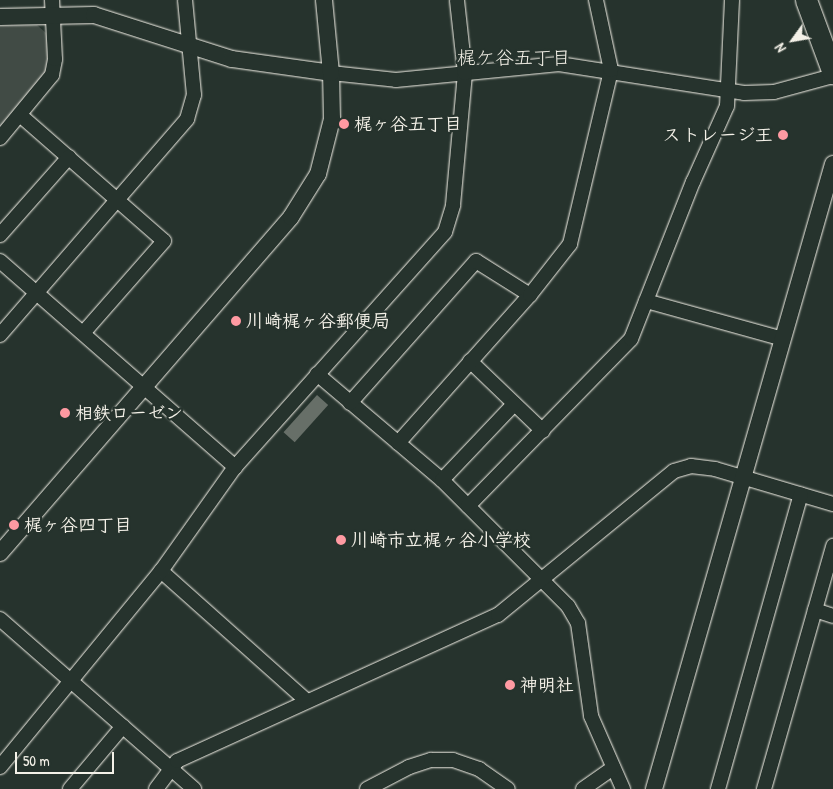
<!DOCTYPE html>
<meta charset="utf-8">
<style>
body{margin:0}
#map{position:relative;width:833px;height:789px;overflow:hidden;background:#26332d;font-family:"Patrick Hand","Klee One",sans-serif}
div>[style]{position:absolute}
.green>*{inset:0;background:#414b45}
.water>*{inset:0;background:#676f68;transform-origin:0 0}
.roads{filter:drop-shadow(0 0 1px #f4f1e8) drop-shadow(0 0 1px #f4f1e8)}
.minor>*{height:14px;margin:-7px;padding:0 7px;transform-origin:7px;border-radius:7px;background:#26332d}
.tertiary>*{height:16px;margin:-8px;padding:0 8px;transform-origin:8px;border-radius:8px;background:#26332d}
.primary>*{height:21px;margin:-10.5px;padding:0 10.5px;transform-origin:10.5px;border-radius:10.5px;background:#26332d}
.dots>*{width:14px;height:14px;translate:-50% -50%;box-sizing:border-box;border:2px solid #26332d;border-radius:50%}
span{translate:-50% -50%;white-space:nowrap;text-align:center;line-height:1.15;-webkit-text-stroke:4.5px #26332d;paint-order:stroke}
.poi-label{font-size:18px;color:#f4f1e8;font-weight:700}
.left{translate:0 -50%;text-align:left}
.right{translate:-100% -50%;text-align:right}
.neighbourhood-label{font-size:19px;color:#f4f1e8}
.north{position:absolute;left:768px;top:15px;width:50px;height:50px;-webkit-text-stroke:4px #26332d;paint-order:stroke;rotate:238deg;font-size:14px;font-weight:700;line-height:20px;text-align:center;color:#f4f1e8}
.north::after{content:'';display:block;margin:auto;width:18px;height:22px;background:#f4f1e8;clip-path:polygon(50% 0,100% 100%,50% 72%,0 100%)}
.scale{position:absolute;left:15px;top:752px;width:99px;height:22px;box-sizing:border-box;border:2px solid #f4f1e8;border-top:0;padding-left:6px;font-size:15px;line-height:18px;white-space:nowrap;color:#f4f1e8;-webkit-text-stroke:4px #26332d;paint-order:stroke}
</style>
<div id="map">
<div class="green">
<div style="clip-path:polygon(37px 25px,46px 33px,49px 43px,46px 71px,0 129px,0 26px)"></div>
</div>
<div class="water">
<div style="left:317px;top:395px;width:15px;height:50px;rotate:42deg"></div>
</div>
<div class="roads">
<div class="minor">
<div style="left:331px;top:73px;width:65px;rotate:6.1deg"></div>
<div style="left:396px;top:80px;width:164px;rotate:-5.6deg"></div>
<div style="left:559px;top:64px;width:187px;rotate:8.9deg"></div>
<div style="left:744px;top:93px;width:30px;rotate:-2deg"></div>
<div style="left:774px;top:92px;width:61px;rotate:-15.2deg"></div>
<div style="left:20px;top:115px;width:191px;rotate:41.2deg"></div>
<div style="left:164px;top:241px;width:121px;rotate:131.3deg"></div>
<div style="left:0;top:138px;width:82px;rotate:-50.5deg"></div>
<div style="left:52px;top:75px;width:16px;rotate:-79deg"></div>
<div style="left:55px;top:59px;width:59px;rotate:-92.9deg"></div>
<div style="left:0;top:235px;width:104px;rotate:-48.5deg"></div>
<div style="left:0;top:261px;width:313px;rotate:41.2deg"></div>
<div style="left:646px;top:301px;width:142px;rotate:15.5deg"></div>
<div style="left:0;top:335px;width:286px;rotate:-49.1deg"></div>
<div style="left:187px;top:119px;width:25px;rotate:-74deg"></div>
<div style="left:194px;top:95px;width:95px;rotate:-95.4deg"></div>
<div style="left:470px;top:361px;width:101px;rotate:43.8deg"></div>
<div style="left:317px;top:374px;width:164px;rotate:40.3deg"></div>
<div style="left:442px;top:480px;width:178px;rotate:45deg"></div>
<div style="left:568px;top:606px;width:20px;rotate:60deg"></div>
<div style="left:578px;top:623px;width:94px;rotate:82deg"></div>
<div style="left:591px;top:716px;width:80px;rotate:66.3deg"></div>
<div style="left:350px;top:403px;width:190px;rotate:-48.4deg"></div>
<div style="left:476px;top:261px;width:64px;rotate:32.2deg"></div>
<div style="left:398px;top:443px;width:198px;rotate:-48.3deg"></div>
<div style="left:530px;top:295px;width:65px;rotate:-51.9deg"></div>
<div style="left:570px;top:244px;width:179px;rotate:-76.7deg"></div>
<div style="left:611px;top:70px;width:72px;rotate:-102.1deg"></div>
<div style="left:442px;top:480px;width:105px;rotate:-46.5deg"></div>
<div style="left:468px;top:506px;width:233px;rotate:-45.7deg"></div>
<div style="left:631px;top:339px;width:169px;rotate:-68.5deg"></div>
<div style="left:693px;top:182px;width:83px;rotate:-65.9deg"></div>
<div style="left:727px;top:106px;width:106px;rotate:-87.3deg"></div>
<div style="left:161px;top:571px;width:195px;rotate:41.7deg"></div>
<div style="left:815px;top:610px;width:19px;rotate:18deg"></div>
<div style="left:0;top:619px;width:258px;rotate:41.2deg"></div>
<div style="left:0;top:767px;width:254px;rotate:-50.6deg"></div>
<div style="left:161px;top:571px;width:128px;rotate:-54.6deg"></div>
<div style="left:235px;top:467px;width:315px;rotate:-48.2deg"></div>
<div style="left:445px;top:232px;width:28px;rotate:-73deg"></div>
<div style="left:453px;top:205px;width:133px;rotate:-84.8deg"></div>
<div style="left:465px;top:73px;width:73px;rotate:-96.3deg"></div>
<div style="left:70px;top:789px;width:82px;rotate:-49.9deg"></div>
<div style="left:156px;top:789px;width:35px;rotate:-53deg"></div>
<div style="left:177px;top:761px;width:353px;rotate:-24.5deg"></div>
<div style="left:498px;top:615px;width:227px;rotate:-39.3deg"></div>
<div style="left:674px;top:471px;width:18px;rotate:-16deg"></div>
<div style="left:691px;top:466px;width:24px;rotate:7deg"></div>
<div style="left:715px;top:469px;width:123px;rotate:16.5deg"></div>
<div style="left:367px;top:789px;width:47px;rotate:-27.6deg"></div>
<div style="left:409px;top:767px;width:23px;rotate:-18deg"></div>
<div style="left:431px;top:760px;width:22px"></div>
<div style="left:453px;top:760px;width:28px;rotate:19deg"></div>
<div style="left:479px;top:769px;width:35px;rotate:35deg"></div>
<div style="left:583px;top:789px;width:37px;rotate:-35deg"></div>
<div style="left:718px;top:789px;width:306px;rotate:-74.3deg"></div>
<div style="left:764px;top:789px;width:253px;rotate:-74.1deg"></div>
</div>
<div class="tertiary">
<div style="left:0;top:17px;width:94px;rotate:-1.2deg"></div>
<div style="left:94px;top:15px;width:145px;rotate:17.7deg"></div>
<div style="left:232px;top:59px;width:100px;rotate:8deg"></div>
<div style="left:0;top:553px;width:444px;rotate:-49.1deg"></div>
<div style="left:291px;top:217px;width:51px;rotate:-57.9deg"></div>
<div style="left:318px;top:174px;width:57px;rotate:-75.7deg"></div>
<div style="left:332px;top:119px;width:46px;rotate:-91.2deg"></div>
<div style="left:331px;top:73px;width:73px;rotate:-95.5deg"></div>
<div style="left:654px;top:789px;width:650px;rotate:-74.02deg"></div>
</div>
<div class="primary">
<div style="left:806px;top:0;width:78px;rotate:69.7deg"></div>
</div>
</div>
<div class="dots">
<div style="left:344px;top:124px;background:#ff9aa2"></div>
<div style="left:783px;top:135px;background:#ff9aa2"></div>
<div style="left:236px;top:321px;background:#ff9aa2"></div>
<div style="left:65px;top:413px;background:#ff9aa2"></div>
<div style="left:14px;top:525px;background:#ff9aa2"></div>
<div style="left:341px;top:540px;background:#ff9aa2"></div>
<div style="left:510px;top:685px;background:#ff9aa2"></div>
</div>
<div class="poi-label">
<span class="left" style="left:354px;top:124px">梶ヶ谷五丁目</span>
<span class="right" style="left:773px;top:135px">ストレージ王</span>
<span class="left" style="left:246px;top:321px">川崎梶ヶ谷郵便局</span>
<span class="left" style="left:75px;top:413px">相鉄ローゼン</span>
<span class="left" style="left:24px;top:525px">梶ヶ谷四丁目</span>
<span class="left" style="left:351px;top:540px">川崎市立梶ヶ谷小学校</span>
<span class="left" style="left:520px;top:685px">神明社</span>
</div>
<div class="neighbourhood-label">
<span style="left:514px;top:58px">梶ケ谷五丁目</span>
</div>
<div class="north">N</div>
<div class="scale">50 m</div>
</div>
